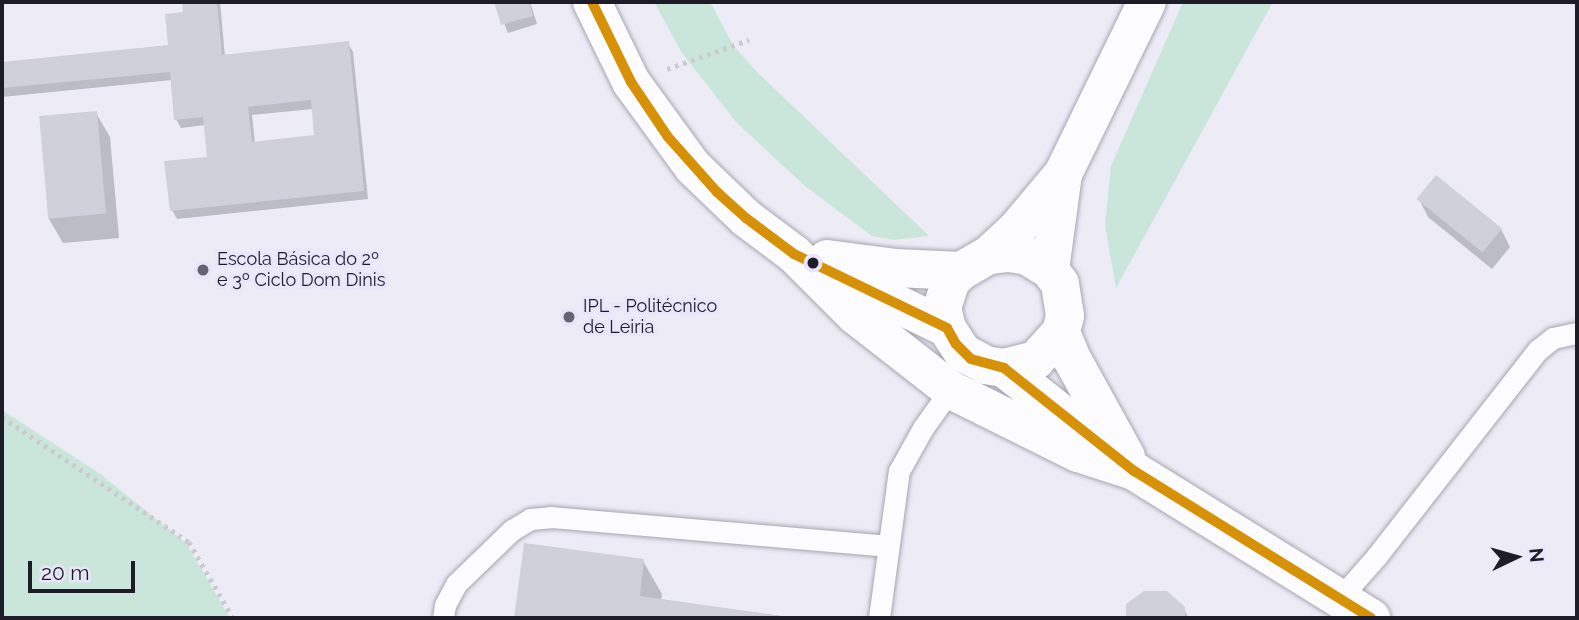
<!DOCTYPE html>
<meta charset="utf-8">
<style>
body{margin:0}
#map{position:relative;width:1579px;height:620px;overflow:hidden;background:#ecebf6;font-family:Raleway,sans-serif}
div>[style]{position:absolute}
.green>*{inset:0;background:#cae6da}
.shadow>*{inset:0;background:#0003}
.building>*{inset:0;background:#d0d0da;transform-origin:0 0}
.path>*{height:4.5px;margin-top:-2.25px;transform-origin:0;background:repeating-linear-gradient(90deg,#cbcacf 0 3.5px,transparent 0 8.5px)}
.roads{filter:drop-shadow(0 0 2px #a7a6b0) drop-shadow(0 0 2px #a7a6b0)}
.lane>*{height:21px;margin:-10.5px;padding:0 10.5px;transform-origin:10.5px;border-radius:10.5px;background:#fcfcfe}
.street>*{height:38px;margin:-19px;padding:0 19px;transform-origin:19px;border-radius:19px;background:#fcfcfe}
.secondary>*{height:38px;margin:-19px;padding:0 19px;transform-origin:19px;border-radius:19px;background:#fcfcfe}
.bus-1>*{height:10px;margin:-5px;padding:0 5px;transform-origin:5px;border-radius:5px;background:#d69106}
.dots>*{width:19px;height:19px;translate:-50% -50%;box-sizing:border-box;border:4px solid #e9e6fb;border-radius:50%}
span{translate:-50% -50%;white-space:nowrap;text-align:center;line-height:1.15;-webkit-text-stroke:6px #e9e6fb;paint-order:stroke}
.poi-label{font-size:18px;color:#1e1c28}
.left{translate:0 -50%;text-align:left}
.frame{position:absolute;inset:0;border:4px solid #1e1c28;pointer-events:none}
.north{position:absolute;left:1481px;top:522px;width:70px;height:70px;-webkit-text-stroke:5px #e9e6fb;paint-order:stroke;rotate:85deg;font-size:19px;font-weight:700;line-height:28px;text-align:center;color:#1e1c28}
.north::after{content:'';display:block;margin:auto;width:24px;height:32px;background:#1e1c28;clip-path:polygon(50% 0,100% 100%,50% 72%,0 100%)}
.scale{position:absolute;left:28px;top:561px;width:107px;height:32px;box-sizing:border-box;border:4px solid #1e1c28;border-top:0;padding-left:9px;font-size:21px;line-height:24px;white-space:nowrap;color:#1e1c28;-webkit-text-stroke:5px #e9e6fb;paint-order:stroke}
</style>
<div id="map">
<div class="green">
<div style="clip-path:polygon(654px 2px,710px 2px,733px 45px,757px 72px,929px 236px,894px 240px,872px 236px,805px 186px,737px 123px,682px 53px)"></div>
<div style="clip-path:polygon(1183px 2px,1273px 2px,1116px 288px,1105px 225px,1111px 166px)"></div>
<div style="clip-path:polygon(2px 410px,99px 473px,186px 543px,230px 618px,2px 618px)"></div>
</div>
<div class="shadow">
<div style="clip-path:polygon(evenodd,183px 2px,220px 2px,225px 57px,348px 43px,353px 52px,368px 199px,177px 219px,172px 210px,209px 159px,205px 125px,181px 128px,176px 119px,172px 80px,2px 97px,2px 64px,170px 47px,185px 13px,183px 2px,313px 109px,316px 137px,255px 143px,252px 115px,313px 109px)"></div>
<div style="clip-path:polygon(530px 2px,537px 24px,508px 33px,496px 3px)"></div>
<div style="clip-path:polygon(96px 113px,110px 137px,119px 238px,63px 243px,49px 219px)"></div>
<div style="clip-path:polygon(1419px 199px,1501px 229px,1510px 247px,1492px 269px,1428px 217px)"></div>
<div style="clip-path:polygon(525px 545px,643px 561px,662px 594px,661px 600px,795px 618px,516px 618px)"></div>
<div style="clip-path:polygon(1128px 605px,1183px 608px,1189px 618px,1128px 618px)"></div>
</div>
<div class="building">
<div style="clip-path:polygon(evenodd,182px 2px,217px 2px,222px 55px,349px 41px,364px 191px,170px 211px,164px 161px,207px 157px,203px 117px,174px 120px,170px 72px,2px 88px,2px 62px,168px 45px,165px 14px,183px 12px,182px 2px,311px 100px,314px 135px,252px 142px,248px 107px,311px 100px)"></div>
<div style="clip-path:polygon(494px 2px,529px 2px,533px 16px,501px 25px)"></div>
<div style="left:97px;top:111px;width:103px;height:58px;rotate:85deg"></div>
<div style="left:1436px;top:175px;width:85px;height:31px;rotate:39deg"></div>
<div style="clip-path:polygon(524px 543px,644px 559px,640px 596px,796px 618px,514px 618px)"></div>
<div style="clip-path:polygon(1144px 591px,1167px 591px,1185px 607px,1185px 618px,1126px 618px,1126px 604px)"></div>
</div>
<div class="path">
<div style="left:667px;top:69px;width:87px;rotate:-19.5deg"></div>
<div style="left:2px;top:417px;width:225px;rotate:33.8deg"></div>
<div style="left:189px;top:542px;width:88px;rotate:59.9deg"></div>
</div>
<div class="roads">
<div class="lane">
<div style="left:1339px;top:599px;width:56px;rotate:-48.6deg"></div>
<div style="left:1376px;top:557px;width:263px;rotate:-52deg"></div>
<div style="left:1538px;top:350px;width:19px;rotate:-39deg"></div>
<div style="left:1553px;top:338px;width:25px;rotate:-12deg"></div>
<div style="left:443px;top:618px;width:13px;rotate:-81deg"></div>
<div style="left:445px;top:605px;width:24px;rotate:-62deg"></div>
<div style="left:456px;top:584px;width:78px;rotate:-44deg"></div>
<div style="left:512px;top:530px;width:21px;rotate:-31deg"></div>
<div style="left:530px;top:519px;width:21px;rotate:-5deg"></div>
<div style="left:551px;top:517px;width:338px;rotate:4.9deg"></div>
<div style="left:879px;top:618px;width:148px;rotate:-82.3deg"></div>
<div style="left:899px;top:471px;width:49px;rotate:-60.8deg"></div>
<div style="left:923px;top:428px;width:55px;rotate:-54.6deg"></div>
</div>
<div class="street">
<div style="left:989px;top:255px;width:37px;rotate:-43deg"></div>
<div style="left:1016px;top:230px;width:73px;rotate:-50deg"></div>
<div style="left:1063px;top:174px;width:191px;rotate:-64deg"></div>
<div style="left:1050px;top:270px;width:97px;rotate:-82.3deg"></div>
</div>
<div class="secondary">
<div style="left:592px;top:2px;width:89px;rotate:64deg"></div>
<div style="left:631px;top:82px;width:105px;rotate:53.9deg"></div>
<div style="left:693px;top:167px;width:74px;rotate:43.9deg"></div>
<div style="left:746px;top:218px;width:60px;rotate:36.9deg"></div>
<div style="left:794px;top:254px;width:86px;rotate:45deg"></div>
<div style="left:855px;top:315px;width:122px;rotate:38deg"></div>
<div style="left:951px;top:390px;width:142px;rotate:26.4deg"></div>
<div style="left:1078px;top:453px;width:59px;rotate:17.8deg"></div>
<div style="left:1009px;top:253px;width:18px;rotate:9deg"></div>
<div style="left:1027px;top:256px;width:27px;rotate:31deg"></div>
<div style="left:1050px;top:270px;width:17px;rotate:54deg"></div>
<div style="left:1060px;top:284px;width:32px;rotate:81deg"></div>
<div style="left:1065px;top:316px;width:16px;rotate:104deg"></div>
<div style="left:1061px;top:332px;width:38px;rotate:132deg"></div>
<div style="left:1036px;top:360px;width:33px;rotate:166deg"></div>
<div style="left:1004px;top:368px;width:18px;rotate:-171deg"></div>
<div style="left:986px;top:365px;width:26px;rotate:-152deg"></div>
<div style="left:963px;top:353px;width:30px;rotate:-123deg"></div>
<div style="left:947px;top:328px;width:21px;rotate:-104deg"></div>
<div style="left:942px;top:308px;width:28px;rotate:-72deg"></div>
<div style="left:951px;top:281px;width:14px;rotate:-45deg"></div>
<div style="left:961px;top:271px;width:32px;rotate:-30deg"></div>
<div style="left:989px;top:255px;width:20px;rotate:-6deg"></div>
<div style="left:827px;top:259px;width:70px;rotate:7.4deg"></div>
<div style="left:896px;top:268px;width:65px;rotate:2.6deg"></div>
<div style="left:826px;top:270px;width:134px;rotate:25.6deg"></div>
<div style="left:1061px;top:332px;width:29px;rotate:68deg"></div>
<div style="left:1072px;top:359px;width:112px;rotate:61.1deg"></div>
<div style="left:1004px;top:368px;width:166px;rotate:38.4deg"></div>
<div style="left:1134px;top:471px;width:279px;rotate:31.8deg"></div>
</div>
</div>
<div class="bus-1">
<div style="left:592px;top:2px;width:89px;rotate:64deg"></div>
<div style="left:631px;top:82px;width:66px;rotate:56.1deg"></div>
<div style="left:668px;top:137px;width:74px;rotate:48.3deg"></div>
<div style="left:717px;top:192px;width:39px;rotate:42deg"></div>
<div style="left:746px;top:218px;width:60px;rotate:36.9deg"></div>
<div style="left:794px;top:254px;width:170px;rotate:25.8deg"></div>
<div style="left:947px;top:328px;width:18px;rotate:61deg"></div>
<div style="left:956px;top:344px;width:21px;rotate:45deg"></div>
<div style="left:971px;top:359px;width:34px;rotate:15deg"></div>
<div style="left:1004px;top:368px;width:166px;rotate:38.4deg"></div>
<div style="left:1134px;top:471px;width:279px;rotate:31.8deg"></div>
</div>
<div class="dots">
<div style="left:813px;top:263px;background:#1e1c28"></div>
<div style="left:203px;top:270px;background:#666470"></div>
<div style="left:569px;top:317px;background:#666470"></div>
</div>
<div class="poi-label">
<span class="left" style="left:217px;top:270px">Escola Básica do 2º<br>e 3º Ciclo Dom Dinis</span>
<span class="left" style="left:583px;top:317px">IPL - Politécnico<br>de Leiria</span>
</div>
<div class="frame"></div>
<div class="north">N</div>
<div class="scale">20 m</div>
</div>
